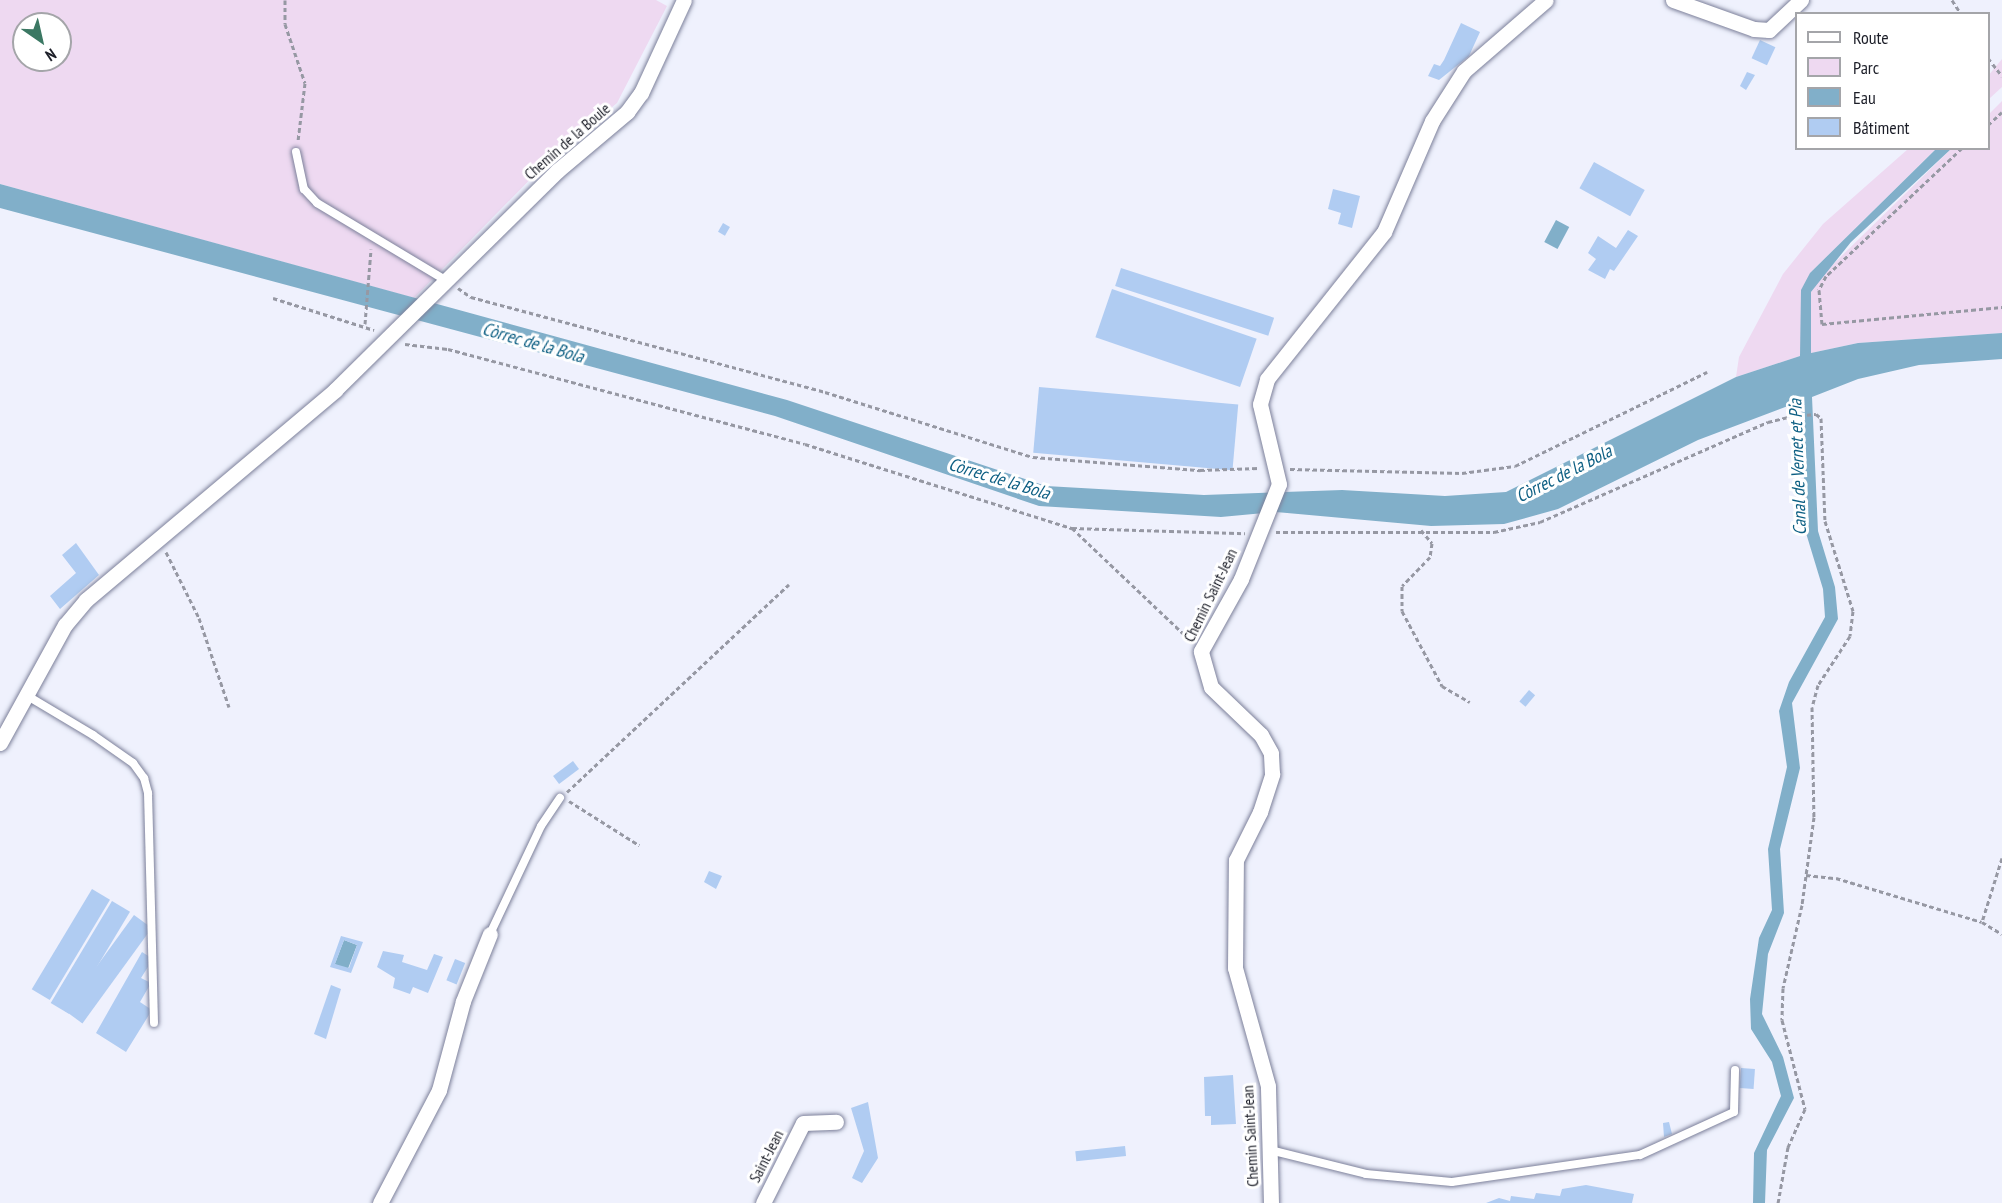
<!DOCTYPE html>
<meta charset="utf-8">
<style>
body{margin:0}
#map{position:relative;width:2002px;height:1203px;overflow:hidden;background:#eff1fd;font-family:"PT Sans Narrow",sans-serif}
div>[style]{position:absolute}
.green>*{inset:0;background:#eed9f1}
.water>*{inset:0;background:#81afc9;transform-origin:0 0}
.building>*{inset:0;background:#b0ccf2;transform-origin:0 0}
.path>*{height:3px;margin-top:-1.5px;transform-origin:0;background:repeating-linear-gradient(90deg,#9698a3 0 4.5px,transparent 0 7.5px)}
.roads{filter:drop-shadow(0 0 2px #7c809a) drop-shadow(0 0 2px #7c809a)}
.service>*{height:8px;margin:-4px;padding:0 4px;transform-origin:4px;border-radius:4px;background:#fff}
.minor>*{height:15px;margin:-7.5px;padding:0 7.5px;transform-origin:7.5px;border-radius:7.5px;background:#fff}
span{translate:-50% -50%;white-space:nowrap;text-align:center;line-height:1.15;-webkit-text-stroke:6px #fff;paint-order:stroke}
.street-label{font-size:16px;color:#1c1e28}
.water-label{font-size:18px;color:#0d5f83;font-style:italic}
.legend{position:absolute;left:1795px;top:12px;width:195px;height:138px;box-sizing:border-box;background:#fff;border:2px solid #a4a5a9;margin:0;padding:8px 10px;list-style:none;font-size:18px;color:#1c1e28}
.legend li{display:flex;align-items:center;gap:12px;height:30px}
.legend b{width:30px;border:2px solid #a4a5a9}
.north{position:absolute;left:12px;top:12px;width:60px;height:60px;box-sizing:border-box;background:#fff;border:2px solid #a4a5a9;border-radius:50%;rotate:146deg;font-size:16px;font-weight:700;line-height:24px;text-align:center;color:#1c1e28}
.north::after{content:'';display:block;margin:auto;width:21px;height:27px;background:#3b7863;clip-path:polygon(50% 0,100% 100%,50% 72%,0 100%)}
</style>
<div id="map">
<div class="green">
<div style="clip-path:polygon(evenodd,0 0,656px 0,667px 6px,617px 103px,548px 161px,414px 298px,0 184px,0 0,24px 24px,60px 24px,60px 60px,24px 60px,24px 24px)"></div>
<div style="clip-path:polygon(2002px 59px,2002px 87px,1989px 99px,1988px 76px)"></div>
<div style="clip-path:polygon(2002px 101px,2002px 333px,1858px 343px,1811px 353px,1811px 292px,1818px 279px,1951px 149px,1988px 148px,1989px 114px)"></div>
<div style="clip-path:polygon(1908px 149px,1936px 149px,1810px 273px,1800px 356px,1736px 377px,1739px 357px,1783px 274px,1823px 224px)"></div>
</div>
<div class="water">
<div style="clip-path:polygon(1936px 149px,1951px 149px,1851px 242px,1811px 292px,1811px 353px,1858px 343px,2002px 333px,2002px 359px,1919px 365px,1858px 379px,1812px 397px,1818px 531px,1835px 587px,1838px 619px,1792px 703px,1800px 768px,1780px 849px,1784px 913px,1768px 954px,1762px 1014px,1783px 1057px,1794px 1098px,1767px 1150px,1765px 1203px,1753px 1203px,1754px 1153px,1781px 1096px,1772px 1062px,1751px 1029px,1750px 999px,1759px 938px,1772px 910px,1768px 849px,1787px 767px,1779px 711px,1789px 682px,1825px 617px,1823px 589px,1806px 533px,1801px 401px,1698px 440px,1558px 509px,1504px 524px,1431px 526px,1276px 512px,1221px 517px,1039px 506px,775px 416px,0 208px,0 184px,787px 400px,1046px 486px,1204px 495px,1342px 490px,1445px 496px,1506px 492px,1736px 377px,1800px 356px,1801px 290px,1810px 273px)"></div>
<div style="left:1556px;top:220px;width:15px;height:25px;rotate:28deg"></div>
<div style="left:344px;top:940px;width:14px;height:26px;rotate:21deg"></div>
</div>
<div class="building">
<div style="clip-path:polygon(1461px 23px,1480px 32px,1469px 56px,1439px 80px,1428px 76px,1434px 64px,1440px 66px,1444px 60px)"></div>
<div style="left:1760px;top:40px;width:17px;height:20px;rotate:25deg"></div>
<div style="clip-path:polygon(1747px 72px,1755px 75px,1746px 90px,1740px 86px)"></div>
<div style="left:1594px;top:162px;width:58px;height:30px;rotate:29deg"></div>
<div style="clip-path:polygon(1333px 189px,1360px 196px,1352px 228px,1338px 224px,1341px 213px,1328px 209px)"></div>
<div style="left:723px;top:223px;width:8px;height:10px;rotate:30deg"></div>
<div style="clip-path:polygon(1628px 230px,1638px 236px,1614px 271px,1610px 269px,1605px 279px,1588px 270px,1596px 259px,1588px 253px,1598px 236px,1616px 248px)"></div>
<div style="left:1121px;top:268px;width:161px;height:19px;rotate:18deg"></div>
<div style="left:1112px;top:289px;width:153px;height:51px;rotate:19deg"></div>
<div style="left:1039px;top:387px;width:200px;height:66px;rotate:5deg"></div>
<div style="clip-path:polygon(76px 543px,99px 575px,60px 609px,50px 596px,76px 573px,62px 555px)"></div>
<div style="left:1529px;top:690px;width:8px;height:15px;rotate:40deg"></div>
<div style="left:573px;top:761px;width:10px;height:25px;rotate:53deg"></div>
<div style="clip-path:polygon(709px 871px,722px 876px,716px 889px,704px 882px)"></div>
<div style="left:92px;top:889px;width:21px;height:117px;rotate:31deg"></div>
<div style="left:112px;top:901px;width:21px;height:119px;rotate:31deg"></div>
<div style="left:134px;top:915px;width:22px;height:118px;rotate:36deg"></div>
<div style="clip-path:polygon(evenodd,341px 936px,363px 942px,351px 973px,330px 967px,341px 936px,344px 940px,357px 945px,349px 968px,335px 964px,344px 940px)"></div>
<div style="clip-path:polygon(383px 951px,404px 955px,402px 962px,427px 970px,434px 954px,443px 957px,428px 993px,413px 987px,410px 994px,393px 988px,395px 978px,377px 967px)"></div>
<div style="clip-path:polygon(142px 952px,153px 959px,141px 978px,151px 983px,140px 1002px,152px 1010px,126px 1052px,96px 1033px)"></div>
<div style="left:455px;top:959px;width:11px;height:23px;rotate:22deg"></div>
<div style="clip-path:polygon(331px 985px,341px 989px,326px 1039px,314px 1034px)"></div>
<div style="left:1741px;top:1068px;width:14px;height:20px;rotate:4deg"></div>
<div style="clip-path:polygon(1233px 1075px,1236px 1124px,1211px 1125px,1211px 1116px,1205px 1116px,1204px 1077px)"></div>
<div style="clip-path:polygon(868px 1102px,878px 1158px,862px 1183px,852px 1178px,864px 1151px,851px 1108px)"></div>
<div style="clip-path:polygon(1669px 1122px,1672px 1134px,1664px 1137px,1663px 1123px)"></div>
<div style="left:1125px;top:1146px;width:10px;height:50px;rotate:84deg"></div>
<div style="clip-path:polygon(1586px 1185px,1634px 1194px,1632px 1203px,1486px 1203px,1499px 1198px,1510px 1201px,1511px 1196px,1534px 1199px,1536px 1193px,1560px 1196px,1562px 1189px)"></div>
</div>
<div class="path">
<div style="left:285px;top:0;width:24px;rotate:90deg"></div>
<div style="left:285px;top:24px;width:62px;rotate:71.3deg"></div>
<div style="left:305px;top:83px;width:58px;rotate:96.9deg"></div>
<div style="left:1952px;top:0;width:17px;rotate:57deg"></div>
<div style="left:1988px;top:58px;width:23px;rotate:52deg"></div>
<div style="left:1988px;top:125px;width:19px;rotate:-43deg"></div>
<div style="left:1962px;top:148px;width:187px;rotate:136.7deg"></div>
<div style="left:1826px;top:276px;width:16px;rotate:117deg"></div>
<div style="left:1819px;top:290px;width:34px;rotate:85deg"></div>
<div style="left:1822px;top:324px;width:181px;rotate:-5.4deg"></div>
<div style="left:458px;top:288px;width:16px;rotate:35deg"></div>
<div style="left:471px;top:297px;width:367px;rotate:15deg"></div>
<div style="left:825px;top:392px;width:218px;rotate:17.4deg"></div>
<div style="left:1033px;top:457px;width:168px;rotate:4.5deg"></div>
<div style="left:1200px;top:470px;width:59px;rotate:-1.9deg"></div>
<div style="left:273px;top:298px;width:106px;rotate:17.6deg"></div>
<div style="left:365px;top:324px;width:75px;rotate:-85.4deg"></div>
<div style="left:405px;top:344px;width:43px;rotate:6.6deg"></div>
<div style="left:448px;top:349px;width:369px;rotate:14.9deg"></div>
<div style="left:805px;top:444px;width:280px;rotate:17.5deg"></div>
<div style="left:1072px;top:528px;width:173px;rotate:1.7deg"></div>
<div style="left:1290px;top:469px;width:172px;rotate:1.3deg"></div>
<div style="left:1462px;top:473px;width:53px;rotate:-7.5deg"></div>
<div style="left:1515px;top:466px;width:214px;rotate:-26.1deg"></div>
<div style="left:1072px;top:528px;width:164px;rotate:43.5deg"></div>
<div style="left:1421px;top:530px;width:17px;rotate:50deg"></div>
<div style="left:1432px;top:543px;width:14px;rotate:98deg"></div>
<div style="left:1430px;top:557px;width:40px;rotate:134deg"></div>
<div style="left:1402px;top:586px;width:25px;rotate:90deg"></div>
<div style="left:1402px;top:611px;width:85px;rotate:61.9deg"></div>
<div style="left:1442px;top:686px;width:32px;rotate:30deg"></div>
<div style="left:1276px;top:532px;width:218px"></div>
<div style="left:1494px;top:532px;width:47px;rotate:-12.3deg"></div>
<div style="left:1540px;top:522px;width:249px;rotate:-23.7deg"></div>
<div style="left:1768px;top:422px;width:25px;rotate:-14deg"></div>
<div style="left:1792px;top:416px;width:24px;rotate:-5deg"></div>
<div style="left:1816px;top:414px;width:6px;rotate:39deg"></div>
<div style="left:1821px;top:418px;width:103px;rotate:87.8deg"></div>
<div style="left:1825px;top:521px;width:94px;rotate:72.7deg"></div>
<div style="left:1853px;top:611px;width:25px;rotate:97deg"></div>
<div style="left:1850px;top:636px;width:59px;rotate:123.1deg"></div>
<div style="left:1818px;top:685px;width:23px;rotate:105deg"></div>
<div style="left:1812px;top:707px;width:110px;rotate:89deg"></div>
<div style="left:1814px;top:817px;width:89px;rotate:97.8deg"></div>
<div style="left:1802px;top:905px;width:85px;rotate:102.9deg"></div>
<div style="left:1783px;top:988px;width:32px;rotate:92deg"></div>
<div style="left:1782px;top:1020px;width:92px;rotate:75.5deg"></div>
<div style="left:1805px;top:1109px;width:42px;rotate:114.1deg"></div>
<div style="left:1788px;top:1147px;width:57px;rotate:100.1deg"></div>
<div style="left:166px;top:552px;width:74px;rotate:63.4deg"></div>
<div style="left:199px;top:618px;width:94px;rotate:71.4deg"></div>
<div style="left:567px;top:792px;width:304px;rotate:-43.1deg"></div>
<div style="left:569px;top:801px;width:83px;rotate:32.2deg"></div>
<div style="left:2002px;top:858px;width:67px;rotate:107.4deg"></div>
<div style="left:1982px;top:922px;width:23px;rotate:31deg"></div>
<div style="left:1806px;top:875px;width:30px;rotate:6deg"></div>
<div style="left:1836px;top:878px;width:152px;rotate:16.8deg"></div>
</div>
<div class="roads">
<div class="service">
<div style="left:296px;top:152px;width:38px;rotate:78deg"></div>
<div style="left:304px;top:189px;width:19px;rotate:47deg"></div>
<div style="left:317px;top:203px;width:152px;rotate:31deg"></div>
<div style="left:26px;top:695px;width:78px;rotate:30.8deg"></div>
<div style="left:93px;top:735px;width:49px;rotate:35deg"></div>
<div style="left:133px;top:763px;width:19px;rotate:54deg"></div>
<div style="left:144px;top:778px;width:16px;rotate:75deg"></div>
<div style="left:148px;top:793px;width:230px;rotate:88.5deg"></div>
<div style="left:490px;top:934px;width:119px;rotate:-64.7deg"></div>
<div style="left:541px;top:826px;width:34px;rotate:-56deg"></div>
<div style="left:1270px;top:1150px;width:99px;rotate:14deg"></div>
<div style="left:1366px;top:1174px;width:86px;rotate:5.3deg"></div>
<div style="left:1452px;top:1182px;width:190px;rotate:-8.2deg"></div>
<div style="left:1640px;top:1155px;width:103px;rotate:-24.6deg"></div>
<div style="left:1734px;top:1112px;width:42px;rotate:-88.6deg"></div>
</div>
<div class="minor">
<div style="left:1673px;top:0;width:86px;rotate:19.7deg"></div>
<div style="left:1754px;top:29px;width:15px;rotate:4deg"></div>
<div style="left:1769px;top:30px;width:44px;rotate:-43.2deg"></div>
<div style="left:0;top:743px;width:135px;rotate:-61.2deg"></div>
<div style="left:65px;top:625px;width:33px;rotate:-50deg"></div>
<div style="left:86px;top:600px;width:326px;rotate:-40.1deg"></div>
<div style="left:335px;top:390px;width:312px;rotate:-44.6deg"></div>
<div style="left:557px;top:171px;width:92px;rotate:-40.1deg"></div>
<div style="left:627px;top:112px;width:24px;rotate:-54deg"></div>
<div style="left:641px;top:93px;width:102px;rotate:-65.2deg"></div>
<div style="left:380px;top:1203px;width:127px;rotate:-62.4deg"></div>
<div style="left:439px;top:1090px;width:92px;rotate:-74.9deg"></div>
<div style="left:463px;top:1001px;width:72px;rotate:-68.1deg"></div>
<div style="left:763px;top:1203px;width:89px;rotate:-63.4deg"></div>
<div style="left:803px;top:1123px;width:33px;rotate:-2deg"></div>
<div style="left:1271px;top:1203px;width:117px;rotate:-91.5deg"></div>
<div style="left:1268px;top:1086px;width:123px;rotate:-105.6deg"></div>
<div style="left:1235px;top:968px;width:108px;rotate:-89.5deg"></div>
<div style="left:1236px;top:860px;width:54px;rotate:-63.4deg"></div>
<div style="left:1260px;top:812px;width:40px;rotate:-72deg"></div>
<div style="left:1272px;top:774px;width:21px;rotate:-93deg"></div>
<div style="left:1271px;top:753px;width:21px;rotate:-119deg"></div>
<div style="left:1261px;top:735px;width:69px;rotate:-136.2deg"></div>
<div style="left:1211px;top:687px;width:37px;rotate:-106deg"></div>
<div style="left:1201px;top:651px;width:82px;rotate:-60.9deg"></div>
<div style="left:1241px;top:579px;width:102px;rotate:-68.2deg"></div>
<div style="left:1279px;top:484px;width:82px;rotate:-103.4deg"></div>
<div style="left:1260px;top:404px;width:26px;rotate:-74deg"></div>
<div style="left:1267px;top:379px;width:188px;rotate:-51.5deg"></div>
<div style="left:1384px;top:232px;width:121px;rotate:-66.6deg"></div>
<div style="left:1432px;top:121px;width:59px;rotate:-57.4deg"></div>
<div style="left:1464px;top:71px;width:108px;rotate:-40.9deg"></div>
</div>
</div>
<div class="street-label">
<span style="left:567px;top:141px;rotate:-41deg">Chemin de la Boule</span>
<span style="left:1210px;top:595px;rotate:-64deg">Chemin Saint-Jean</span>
<span style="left:1250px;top:1136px;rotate:-93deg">Chemin Saint-Jean</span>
<span style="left:766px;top:1156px;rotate:-63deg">Saint-Jean</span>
</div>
<div class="water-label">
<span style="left:533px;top:343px;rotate:16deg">Còrrec de la Bola</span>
<span style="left:1798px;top:467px;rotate:-92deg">Canal de Vernet et Pia</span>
<span style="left:1564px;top:474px;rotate:-27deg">Còrrec de la Bola</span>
<span style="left:999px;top:479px;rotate:17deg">Còrrec de la Bola</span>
</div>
<ul class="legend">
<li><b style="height:8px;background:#fff"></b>Route</li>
<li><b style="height:16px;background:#eed9f1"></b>Parc</li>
<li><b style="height:16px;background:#81afc9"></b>Eau</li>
<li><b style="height:16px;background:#b0ccf2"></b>Bâtiment</li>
</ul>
<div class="north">N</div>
</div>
